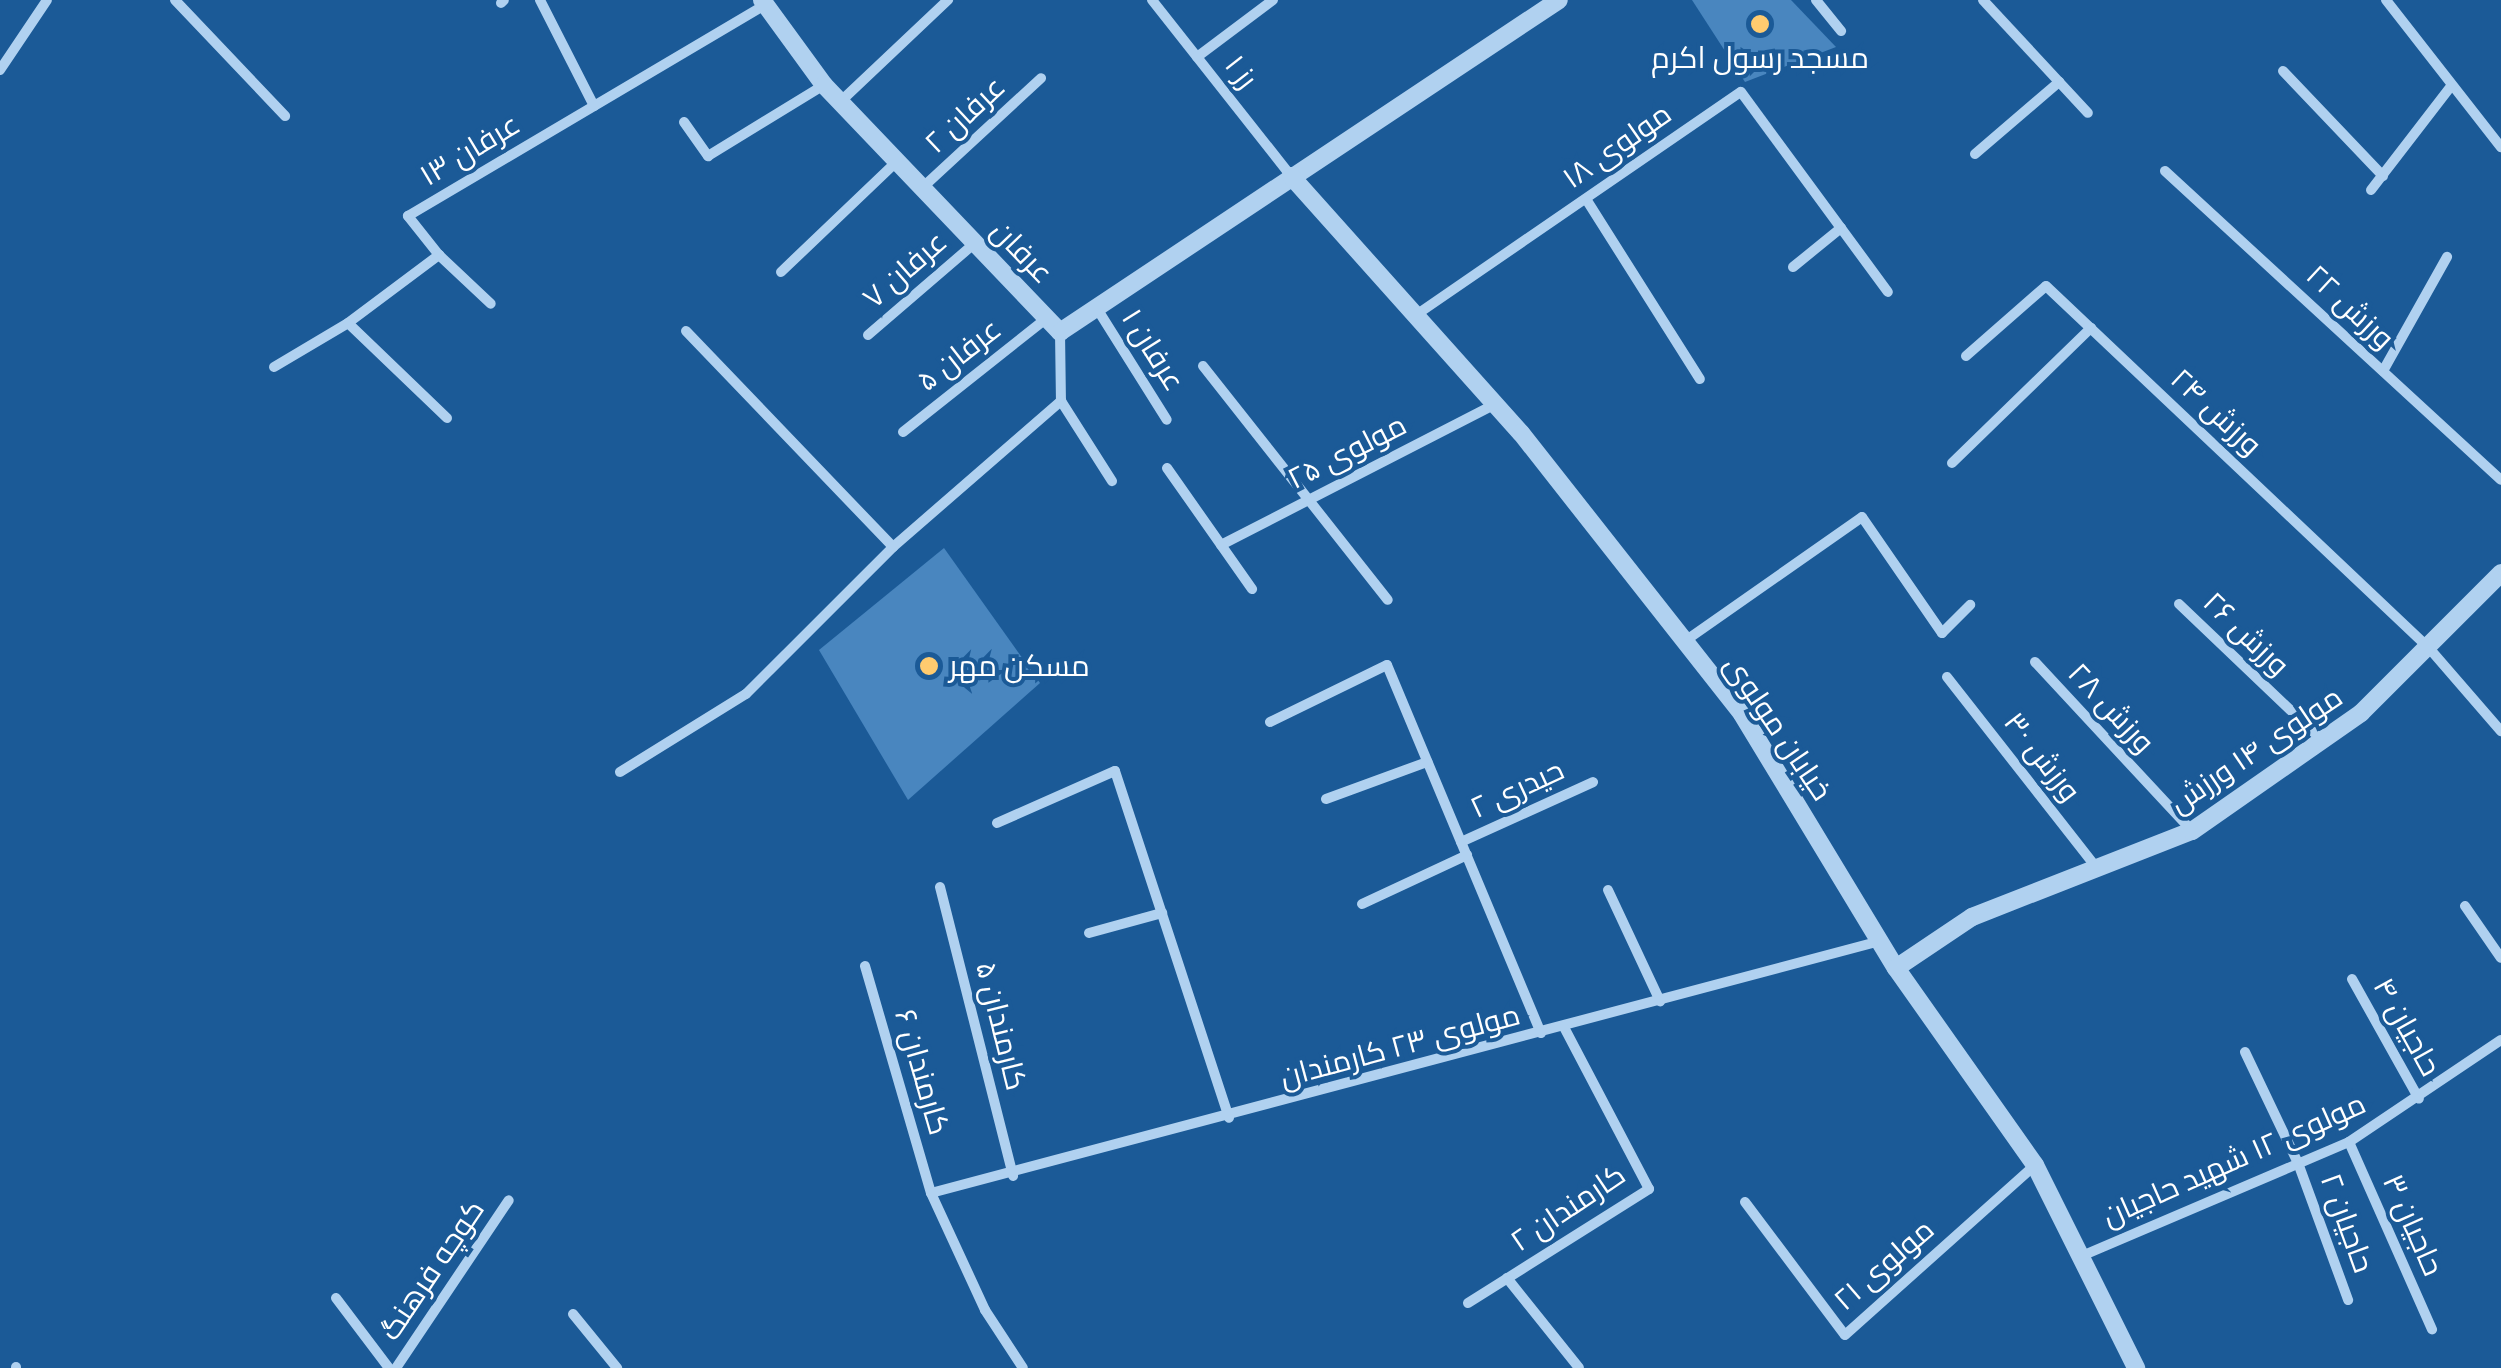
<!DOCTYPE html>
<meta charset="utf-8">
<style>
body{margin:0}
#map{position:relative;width:2501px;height:1368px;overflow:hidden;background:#1b5a97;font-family:"Fira Sans Condensed",Cairo,sans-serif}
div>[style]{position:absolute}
.building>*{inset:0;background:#4986bf}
.minor>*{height:10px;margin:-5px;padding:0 5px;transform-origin:5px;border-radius:5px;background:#b0d1f0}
.tertiary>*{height:18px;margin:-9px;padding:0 9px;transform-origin:9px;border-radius:9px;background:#b0d1f0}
.dots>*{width:28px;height:28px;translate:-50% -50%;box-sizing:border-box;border:5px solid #1b5a97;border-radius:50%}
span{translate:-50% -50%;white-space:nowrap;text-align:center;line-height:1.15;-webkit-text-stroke:8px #1b5a97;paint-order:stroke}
.poi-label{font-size:30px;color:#fff}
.left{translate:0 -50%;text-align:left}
.street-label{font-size:30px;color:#fff}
</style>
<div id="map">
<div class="building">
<div style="clip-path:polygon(1692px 0,1791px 0,1836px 47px,1745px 82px)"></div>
<div style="clip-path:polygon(944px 548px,1040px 683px,908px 800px,819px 650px)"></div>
</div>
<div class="minor">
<div style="left:175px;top:0;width:160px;rotate:46.5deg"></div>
<div style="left:540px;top:0;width:119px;rotate:63deg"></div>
<div style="left:1152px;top:0;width:224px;rotate:51.7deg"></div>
<div style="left:1816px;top:0;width:40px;rotate:51deg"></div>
<div style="left:1983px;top:0;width:154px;rotate:47.1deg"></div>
<div style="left:2386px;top:0;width:187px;rotate:52deg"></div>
<div style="left:501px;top:3px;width:4px;rotate:-45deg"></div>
<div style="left:1197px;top:57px;width:95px;rotate:-36.9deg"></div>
<div style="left:0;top:70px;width:84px;rotate:-56.1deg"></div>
<div style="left:2283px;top:71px;width:145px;rotate:46.4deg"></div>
<div style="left:840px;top:102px;width:149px;rotate:-43.4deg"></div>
<div style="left:684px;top:122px;width:42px;rotate:54.8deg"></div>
<div style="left:708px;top:156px;width:136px;rotate:-31.5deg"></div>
<div style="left:1975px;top:154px;width:111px;rotate:-40.6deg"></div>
<div style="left:2165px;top:171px;width:456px;rotate:42.6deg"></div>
<div style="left:922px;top:188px;width:162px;rotate:-42.7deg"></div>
<div style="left:2371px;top:190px;width:131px;rotate:-52.4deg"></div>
<div style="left:1586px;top:199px;width:213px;rotate:57.7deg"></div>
<div style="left:439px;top:255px;width:71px;rotate:43.3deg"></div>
<div style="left:1793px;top:267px;width:62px;rotate:-39.1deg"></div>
<div style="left:781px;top:272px;width:161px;rotate:-43.7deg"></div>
<div style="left:1096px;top:307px;width:133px;rotate:57.9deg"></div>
<div style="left:1416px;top:315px;width:394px;rotate:-34.5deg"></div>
<div style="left:1741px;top:92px;width:248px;rotate:53.7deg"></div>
<div style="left:686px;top:331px;width:299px;rotate:46.2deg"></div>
<div style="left:1060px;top:332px;width:69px;rotate:89.2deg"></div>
<div style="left:1061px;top:401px;width:95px;rotate:57.5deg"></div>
<div style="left:868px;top:335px;width:141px;rotate:-40.7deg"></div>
<div style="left:1966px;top:356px;width:106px;rotate:-41.2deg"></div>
<div style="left:2046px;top:286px;width:527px;rotate:43.39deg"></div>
<div style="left:2429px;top:648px;width:110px;rotate:49.1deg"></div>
<div style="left:1203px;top:366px;width:298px;rotate:51.7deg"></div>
<div style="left:274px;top:367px;width:86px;rotate:-30.7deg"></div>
<div style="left:2383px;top:371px;width:131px;rotate:-60.7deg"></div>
<div style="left:447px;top:418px;width:137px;rotate:-136.2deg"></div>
<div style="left:348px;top:323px;width:114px;rotate:-36.8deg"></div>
<div style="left:439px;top:255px;width:50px;rotate:-128.5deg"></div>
<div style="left:408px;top:216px;width:416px;rotate:-30.6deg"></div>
<div style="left:903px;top:432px;width:184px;rotate:-38.4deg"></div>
<div style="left:1952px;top:463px;width:194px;rotate:-44.2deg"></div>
<div style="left:1167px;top:468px;width:148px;rotate:54.9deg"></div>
<div style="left:1221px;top:545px;width:308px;rotate:-27.2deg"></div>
<div style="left:2179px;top:604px;width:197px;rotate:43.6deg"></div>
<div style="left:1685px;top:641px;width:216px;rotate:-35deg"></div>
<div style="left:1862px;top:517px;width:141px;rotate:55.4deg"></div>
<div style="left:1942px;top:633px;width:40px;rotate:-45deg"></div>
<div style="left:2035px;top:662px;width:231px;rotate:47.1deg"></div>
<div style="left:1947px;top:677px;width:243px;rotate:51.9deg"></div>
<div style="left:1270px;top:722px;width:130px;rotate:-26deg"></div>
<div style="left:1387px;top:665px;width:399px;rotate:67.3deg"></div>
<div style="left:620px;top:772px;width:148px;rotate:-31.8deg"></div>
<div style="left:746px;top:694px;width:208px;rotate:-45deg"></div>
<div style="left:893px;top:547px;width:223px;rotate:-41deg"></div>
<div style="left:1326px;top:799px;width:108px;rotate:-20.1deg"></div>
<div style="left:997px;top:823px;width:129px;rotate:-23.8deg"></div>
<div style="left:1115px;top:771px;width:365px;rotate:71.8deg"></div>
<div style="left:1461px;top:842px;width:145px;rotate:-24.4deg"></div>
<div style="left:940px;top:887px;width:298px;rotate:75.8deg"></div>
<div style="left:1608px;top:890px;width:123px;rotate:64.9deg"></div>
<div style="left:1362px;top:904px;width:116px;rotate:-25deg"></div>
<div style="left:2465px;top:906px;width:63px;rotate:55.3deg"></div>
<div style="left:1089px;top:933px;width:76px;rotate:-15.3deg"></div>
<div style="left:865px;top:966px;width:236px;rotate:73.8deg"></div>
<div style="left:931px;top:1193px;width:129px;rotate:65.2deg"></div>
<div style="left:985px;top:1310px;width:69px;rotate:56.8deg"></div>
<div style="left:2352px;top:979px;width:137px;rotate:60.8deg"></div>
<div style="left:2245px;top:1052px;width:123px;rotate:64.5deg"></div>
<div style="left:2298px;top:1163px;width:146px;rotate:69.9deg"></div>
<div style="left:2349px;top:1142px;width:205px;rotate:66.1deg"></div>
<div style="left:931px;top:1193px;width:982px;rotate:-14.87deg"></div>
<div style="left:1745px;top:1202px;width:166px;rotate:53.1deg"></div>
<div style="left:1845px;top:1335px;width:255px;rotate:-41.8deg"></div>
<div style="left:2084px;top:1255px;width:288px;rotate:-23.1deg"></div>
<div style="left:2349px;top:1142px;width:183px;rotate:-33.9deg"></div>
<div style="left:1507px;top:1278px;width:115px;rotate:51.3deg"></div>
<div style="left:336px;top:1298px;width:88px;rotate:52.9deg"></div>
<div style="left:1468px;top:1303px;width:214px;rotate:-32.2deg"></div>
<div style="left:1649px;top:1189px;width:183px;rotate:-117.7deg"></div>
<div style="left:573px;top:1314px;width:70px;rotate:50.8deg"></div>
<div style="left:16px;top:1367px;width:1px;rotate:90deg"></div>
<div style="left:396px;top:1368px;width:202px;rotate:-56.1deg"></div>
</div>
<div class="tertiary">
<div style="left:762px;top:0;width:105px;rotate:53.9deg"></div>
<div style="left:824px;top:85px;width:342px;rotate:46.3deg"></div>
<div style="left:1060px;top:332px;width:599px;rotate:-33.64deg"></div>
<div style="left:1291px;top:176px;width:345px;rotate:48.2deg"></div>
<div style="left:1521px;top:433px;width:357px;rotate:51.8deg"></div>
<div style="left:1742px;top:714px;width:297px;rotate:58.8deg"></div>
<div style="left:1896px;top:968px;width:241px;rotate:54.8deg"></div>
<div style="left:2035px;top:1165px;width:227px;rotate:63.5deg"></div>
<div style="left:1896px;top:968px;width:92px;rotate:-33.9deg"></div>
<div style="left:1972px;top:917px;width:236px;rotate:-21.4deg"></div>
<div style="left:2192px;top:831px;width:206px;rotate:-34.9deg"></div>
<div style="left:2361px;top:713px;width:198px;rotate:-45deg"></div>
</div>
<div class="dots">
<div style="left:1760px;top:24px;background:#ffcb6f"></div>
<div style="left:929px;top:666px;background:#ffcb6f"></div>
</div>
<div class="poi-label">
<span style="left:1760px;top:58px">مسجد رسول اکرم</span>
<span class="left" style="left:949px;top:666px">مسکن مهر</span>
</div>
<div class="street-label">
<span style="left:1241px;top:72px;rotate:52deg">رز ۱</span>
<span style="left:965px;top:115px;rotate:-43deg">عرفان ۲</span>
<span style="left:1617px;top:146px;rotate:-35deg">مولوی ۱۸</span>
<span style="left:470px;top:150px;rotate:-31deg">عرفان ۱۳</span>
<span style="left:1022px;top:252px;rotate:46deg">عرفان</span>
<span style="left:905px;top:270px;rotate:-41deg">عرفان ۷</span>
<span style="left:2350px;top:307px;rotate:43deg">ورزش ۲۲</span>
<span style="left:1153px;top:350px;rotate:58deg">عرفان ۱</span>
<span style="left:959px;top:355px;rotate:-38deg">عرفان ۵</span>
<span style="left:2216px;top:412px;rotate:43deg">ورزش ۲۴</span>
<span style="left:1347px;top:452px;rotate:-27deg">مولوی ۲۵</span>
<span style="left:2246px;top:634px;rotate:44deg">ورزش ۲۶</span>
<span style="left:2111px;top:708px;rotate:47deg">ورزش ۲۸</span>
<span style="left:1778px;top:728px;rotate:56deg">خیابان مولوی</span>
<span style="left:2256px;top:750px;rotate:-34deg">مولوی ۱۴ ورزش</span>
<span style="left:2042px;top:757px;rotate:52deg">ورزش ۳۰</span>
<span style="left:1517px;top:789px;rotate:-25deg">حیدری ۲</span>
<span style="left:1001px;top:1026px;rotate:76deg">کارمندان ۵</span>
<span style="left:2407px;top:1027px;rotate:61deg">حاجیان ۴</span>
<span style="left:1400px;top:1046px;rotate:-15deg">مولوی ۲۳ کارمندان</span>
<span style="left:922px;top:1072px;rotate:74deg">کارمندان ۶</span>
<span style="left:2234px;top:1160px;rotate:-24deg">مولوی ۱۲ شهید حاجیان</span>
<span style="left:1568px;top:1208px;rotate:-34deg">کارمندان ۲</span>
<span style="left:2347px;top:1223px;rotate:70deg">حاجیان ۲</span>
<span style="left:2413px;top:1225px;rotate:66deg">حاجیان ۳</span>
<span style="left:1884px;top:1265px;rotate:-41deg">مولوی ۲۱</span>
<span style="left:432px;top:1270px;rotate:-56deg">کوچه فرهنگ</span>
</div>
</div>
